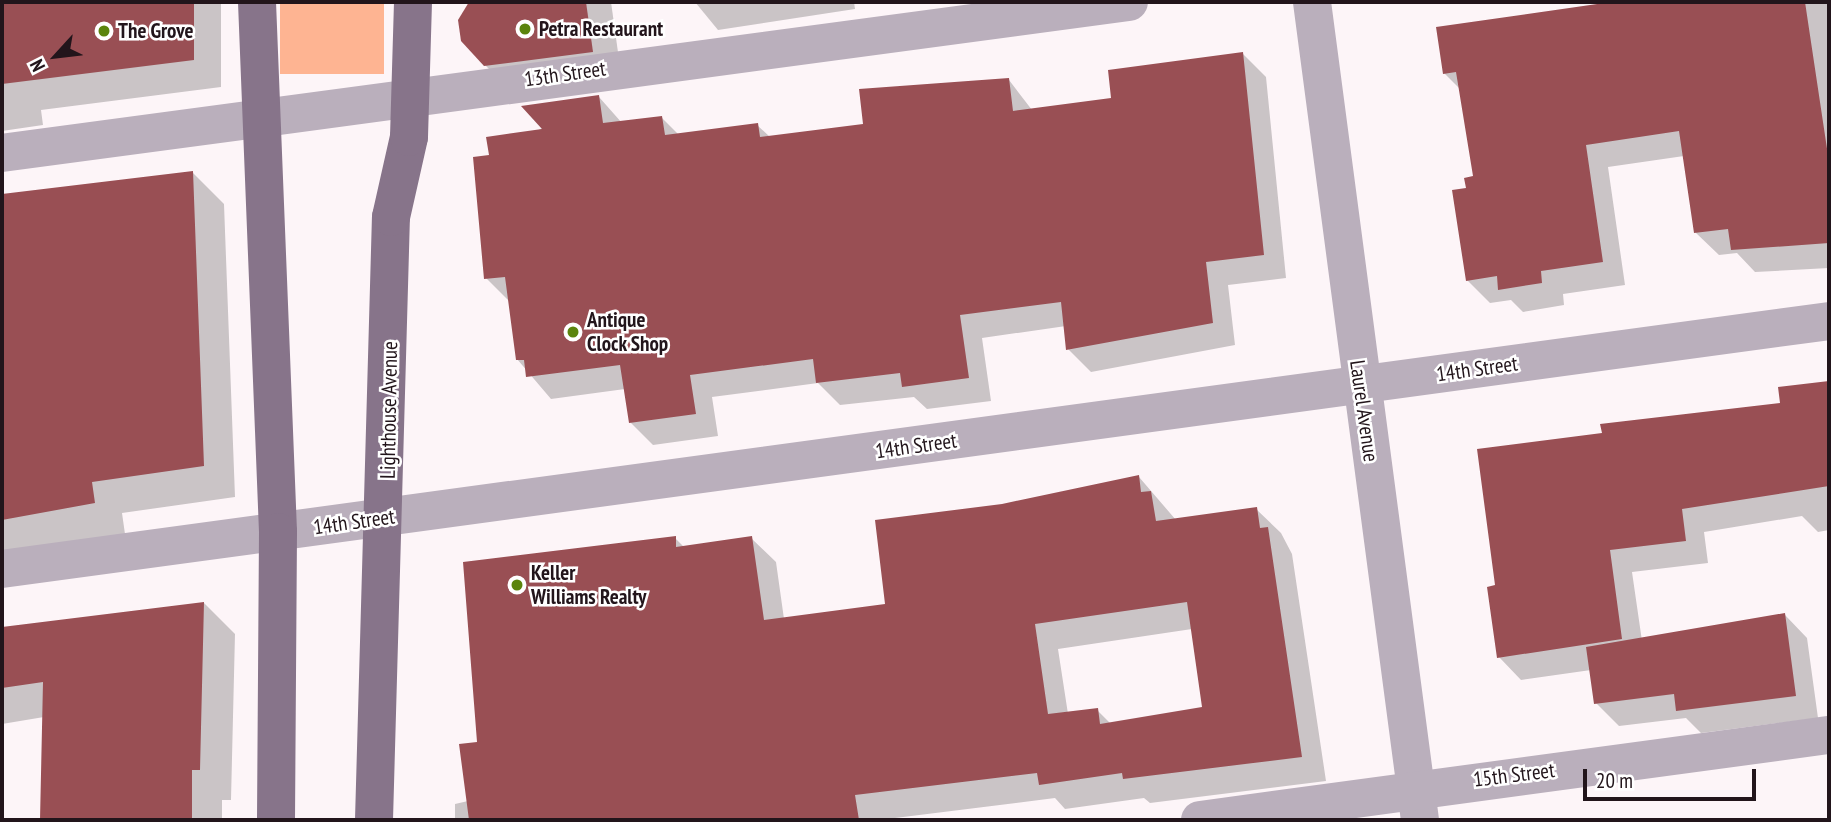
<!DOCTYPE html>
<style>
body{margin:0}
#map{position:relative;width:1831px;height:822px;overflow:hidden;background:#fdf5f8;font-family:"PT Sans Narrow",sans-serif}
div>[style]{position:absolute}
.forest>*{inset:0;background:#feb492;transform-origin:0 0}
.shadow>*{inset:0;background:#0003}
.building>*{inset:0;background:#994f54}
.minor>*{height:38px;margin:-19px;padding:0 19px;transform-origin:19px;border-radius:19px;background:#baafbc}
.major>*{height:38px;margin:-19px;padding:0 19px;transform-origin:19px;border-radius:19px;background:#87748a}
.dots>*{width:19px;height:19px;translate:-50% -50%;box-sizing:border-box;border:4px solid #fff;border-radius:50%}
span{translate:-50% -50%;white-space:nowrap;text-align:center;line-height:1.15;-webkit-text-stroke:5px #fff;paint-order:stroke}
.poi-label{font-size:21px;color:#22151b;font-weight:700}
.left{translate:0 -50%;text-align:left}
.street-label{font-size:21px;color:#22151b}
.frame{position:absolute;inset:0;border:4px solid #22151b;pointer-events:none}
.north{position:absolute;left:21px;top:21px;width:70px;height:70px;-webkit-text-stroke:5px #fff;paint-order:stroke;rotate:243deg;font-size:19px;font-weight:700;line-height:28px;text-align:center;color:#22151b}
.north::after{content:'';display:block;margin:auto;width:24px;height:32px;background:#22151b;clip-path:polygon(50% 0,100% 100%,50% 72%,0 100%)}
.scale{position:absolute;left:1583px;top:769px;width:173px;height:32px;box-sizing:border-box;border:4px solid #22151b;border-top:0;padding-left:9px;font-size:21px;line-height:24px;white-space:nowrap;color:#22151b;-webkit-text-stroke:5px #fff;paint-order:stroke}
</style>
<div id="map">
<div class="forest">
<div style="left:280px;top:2px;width:104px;height:72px"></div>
</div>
<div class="shadow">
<div style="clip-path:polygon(2px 2px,221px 2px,221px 87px,41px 110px,43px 125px,2px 131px)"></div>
<div style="clip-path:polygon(471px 2px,611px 2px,622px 81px,516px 96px,485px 65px,460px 21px)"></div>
<div style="clip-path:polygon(695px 2px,854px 2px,855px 9px,718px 30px)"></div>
<div style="clip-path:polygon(1623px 2px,1658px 2px,1666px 10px,1727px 2px,1829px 2px,1829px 268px,1755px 272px,1737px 253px,1719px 255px,1696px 233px,1684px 156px,1608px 167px,1625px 285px,1563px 294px,1564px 305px,1523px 312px,1511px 300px,1490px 303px,1467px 280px,1468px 189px,1475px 178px,1460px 89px,1444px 73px,1438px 29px)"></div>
<div style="clip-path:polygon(1243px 54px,1266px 77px,1286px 278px,1228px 285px,1235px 345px,1091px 372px,1068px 349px,1066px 326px,982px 338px,991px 401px,927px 409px,914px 397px,840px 405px,818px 383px,712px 397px,718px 436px,653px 445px,630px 422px,625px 389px,551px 399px,517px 359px,509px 301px,486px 278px,491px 156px,599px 97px,622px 123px,662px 118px,679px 135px,757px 125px,770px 137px,865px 125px,1009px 80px,1032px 110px,1113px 99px)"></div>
<div style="clip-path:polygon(193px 173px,224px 204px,235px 497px,122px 513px,125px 534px,2px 554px,2px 196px)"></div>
<div style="clip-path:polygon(1829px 383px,1829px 530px,1818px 532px,1802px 516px,1704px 532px,1708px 563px,1632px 572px,1642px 641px,1785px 615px,1807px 638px,1818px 718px,1701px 733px,1686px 718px,1619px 726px,1596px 703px,1591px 670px,1521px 680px,1499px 657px,1497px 587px,1604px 435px,1782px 404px,1780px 389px)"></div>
<div style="clip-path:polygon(evenodd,1139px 477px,1176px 520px,1256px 509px,1281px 533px,1292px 554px,1326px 781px,1150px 803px,1144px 798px,1065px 809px,1055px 798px,879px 820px,455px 820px,455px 804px,468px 801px,479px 743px,675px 538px,684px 547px,751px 538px,776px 562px,784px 619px,887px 606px,1002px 506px,1139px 477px,1192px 629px,1204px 709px,1111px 724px,1097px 710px,1068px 714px,1058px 649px,1192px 629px)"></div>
<div style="clip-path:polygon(204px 603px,235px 634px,231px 800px,222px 800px,222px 820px,42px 820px,44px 717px,2px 724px,2px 630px)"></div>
</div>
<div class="building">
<div style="clip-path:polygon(2px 2px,194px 2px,194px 60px,2px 84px)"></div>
<div style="clip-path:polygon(469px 2px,586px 2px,593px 52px,484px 66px,461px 41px,458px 20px)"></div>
<div style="clip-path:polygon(1611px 2px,1805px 2px,1829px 162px,1829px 243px,1731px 250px,1728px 229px,1694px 233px,1679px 131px,1586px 145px,1603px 262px,1541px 271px,1542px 283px,1498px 290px,1497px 276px,1466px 281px,1452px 190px,1466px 188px,1464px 178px,1473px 176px,1456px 72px,1443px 74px,1436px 27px)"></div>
<div style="clip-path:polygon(1243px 52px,1264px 255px,1206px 262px,1213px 323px,1066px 350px,1061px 302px,960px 315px,969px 378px,902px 387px,900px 373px,816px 383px,813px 359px,690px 375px,696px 414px,629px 423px,620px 365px,526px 377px,524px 360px,516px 360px,505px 277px,484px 279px,473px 157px,489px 155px,486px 137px,542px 129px,521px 106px,599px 95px,603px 123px,662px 116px,665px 135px,758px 123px,760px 137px,863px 124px,859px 89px,1009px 78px,1013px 111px,1111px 98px,1108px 70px)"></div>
<div style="clip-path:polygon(193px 171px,204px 466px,92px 482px,95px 503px,2px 520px,2px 194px)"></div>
<div style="clip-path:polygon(1829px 381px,1829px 486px,1682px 509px,1686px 541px,1610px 550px,1622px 639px,1497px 658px,1487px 587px,1495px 585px,1477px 449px,1602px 433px,1600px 424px,1780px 403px,1778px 387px)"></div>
<div style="clip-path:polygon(evenodd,1139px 475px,1141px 492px,1151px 491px,1156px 521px,1257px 507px,1260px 528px,1268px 527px,1302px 757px,1123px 779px,1122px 773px,1039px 785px,1037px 773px,855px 795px,859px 820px,469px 820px,459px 744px,477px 742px,463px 562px,676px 536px,676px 547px,752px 536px,764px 620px,885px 604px,875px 520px,1002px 504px,1139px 475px,1187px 602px,1202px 707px,1100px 724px,1098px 708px,1048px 714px,1035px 624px,1187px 602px)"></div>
<div style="clip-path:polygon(204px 602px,200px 770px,192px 770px,192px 820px,40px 820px,43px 682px,2px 688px,2px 627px)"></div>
<div style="clip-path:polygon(1785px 613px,1796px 696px,1676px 711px,1674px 694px,1594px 704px,1586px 647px)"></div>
</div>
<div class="minor">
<div style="left:1312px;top:2px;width:825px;rotate:82.48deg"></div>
<div style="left:2px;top:153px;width:1137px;rotate:-7.63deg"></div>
<div style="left:2px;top:569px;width:1844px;rotate:-7.73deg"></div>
<div style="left:1200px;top:820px;width:635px;rotate:-7.7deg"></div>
</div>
<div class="major">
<div style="left:257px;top:2px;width:530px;rotate:87.73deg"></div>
<div style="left:278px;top:532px;width:288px;rotate:90.4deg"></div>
<div style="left:374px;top:820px;width:603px;rotate:-88.39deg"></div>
<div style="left:391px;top:217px;width:82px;rotate:-77.3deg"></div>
<div style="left:409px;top:137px;width:135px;rotate:-88.3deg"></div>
</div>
<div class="dots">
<div style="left:525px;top:29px;background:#5b840d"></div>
<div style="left:104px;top:31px;background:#5b840d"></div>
<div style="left:573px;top:332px;background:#5b840d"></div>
<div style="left:517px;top:585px;background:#5b840d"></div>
</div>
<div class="poi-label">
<span class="left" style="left:539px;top:29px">Petra Restaurant</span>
<span class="left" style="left:118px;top:31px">The Grove</span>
<span class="left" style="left:587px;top:332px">Antique<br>Clock Shop</span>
<span class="left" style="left:531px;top:585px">Keller<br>Williams Realty</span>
</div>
<div class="street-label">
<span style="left:565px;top:74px;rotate:-8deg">13th Street</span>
<span style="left:1477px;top:369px;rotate:-8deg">14th Street</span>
<span style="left:389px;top:410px;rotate:-89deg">Lighthouse Avenue</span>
<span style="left:1364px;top:411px;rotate:82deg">Laurel Avenue</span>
<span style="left:916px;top:446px;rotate:-8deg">14th Street</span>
<span style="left:354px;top:522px;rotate:-8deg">14th Street</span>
<span style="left:1514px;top:775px;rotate:-7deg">15th Street</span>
</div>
<div class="frame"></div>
<div class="north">N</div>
<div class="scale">20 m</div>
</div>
